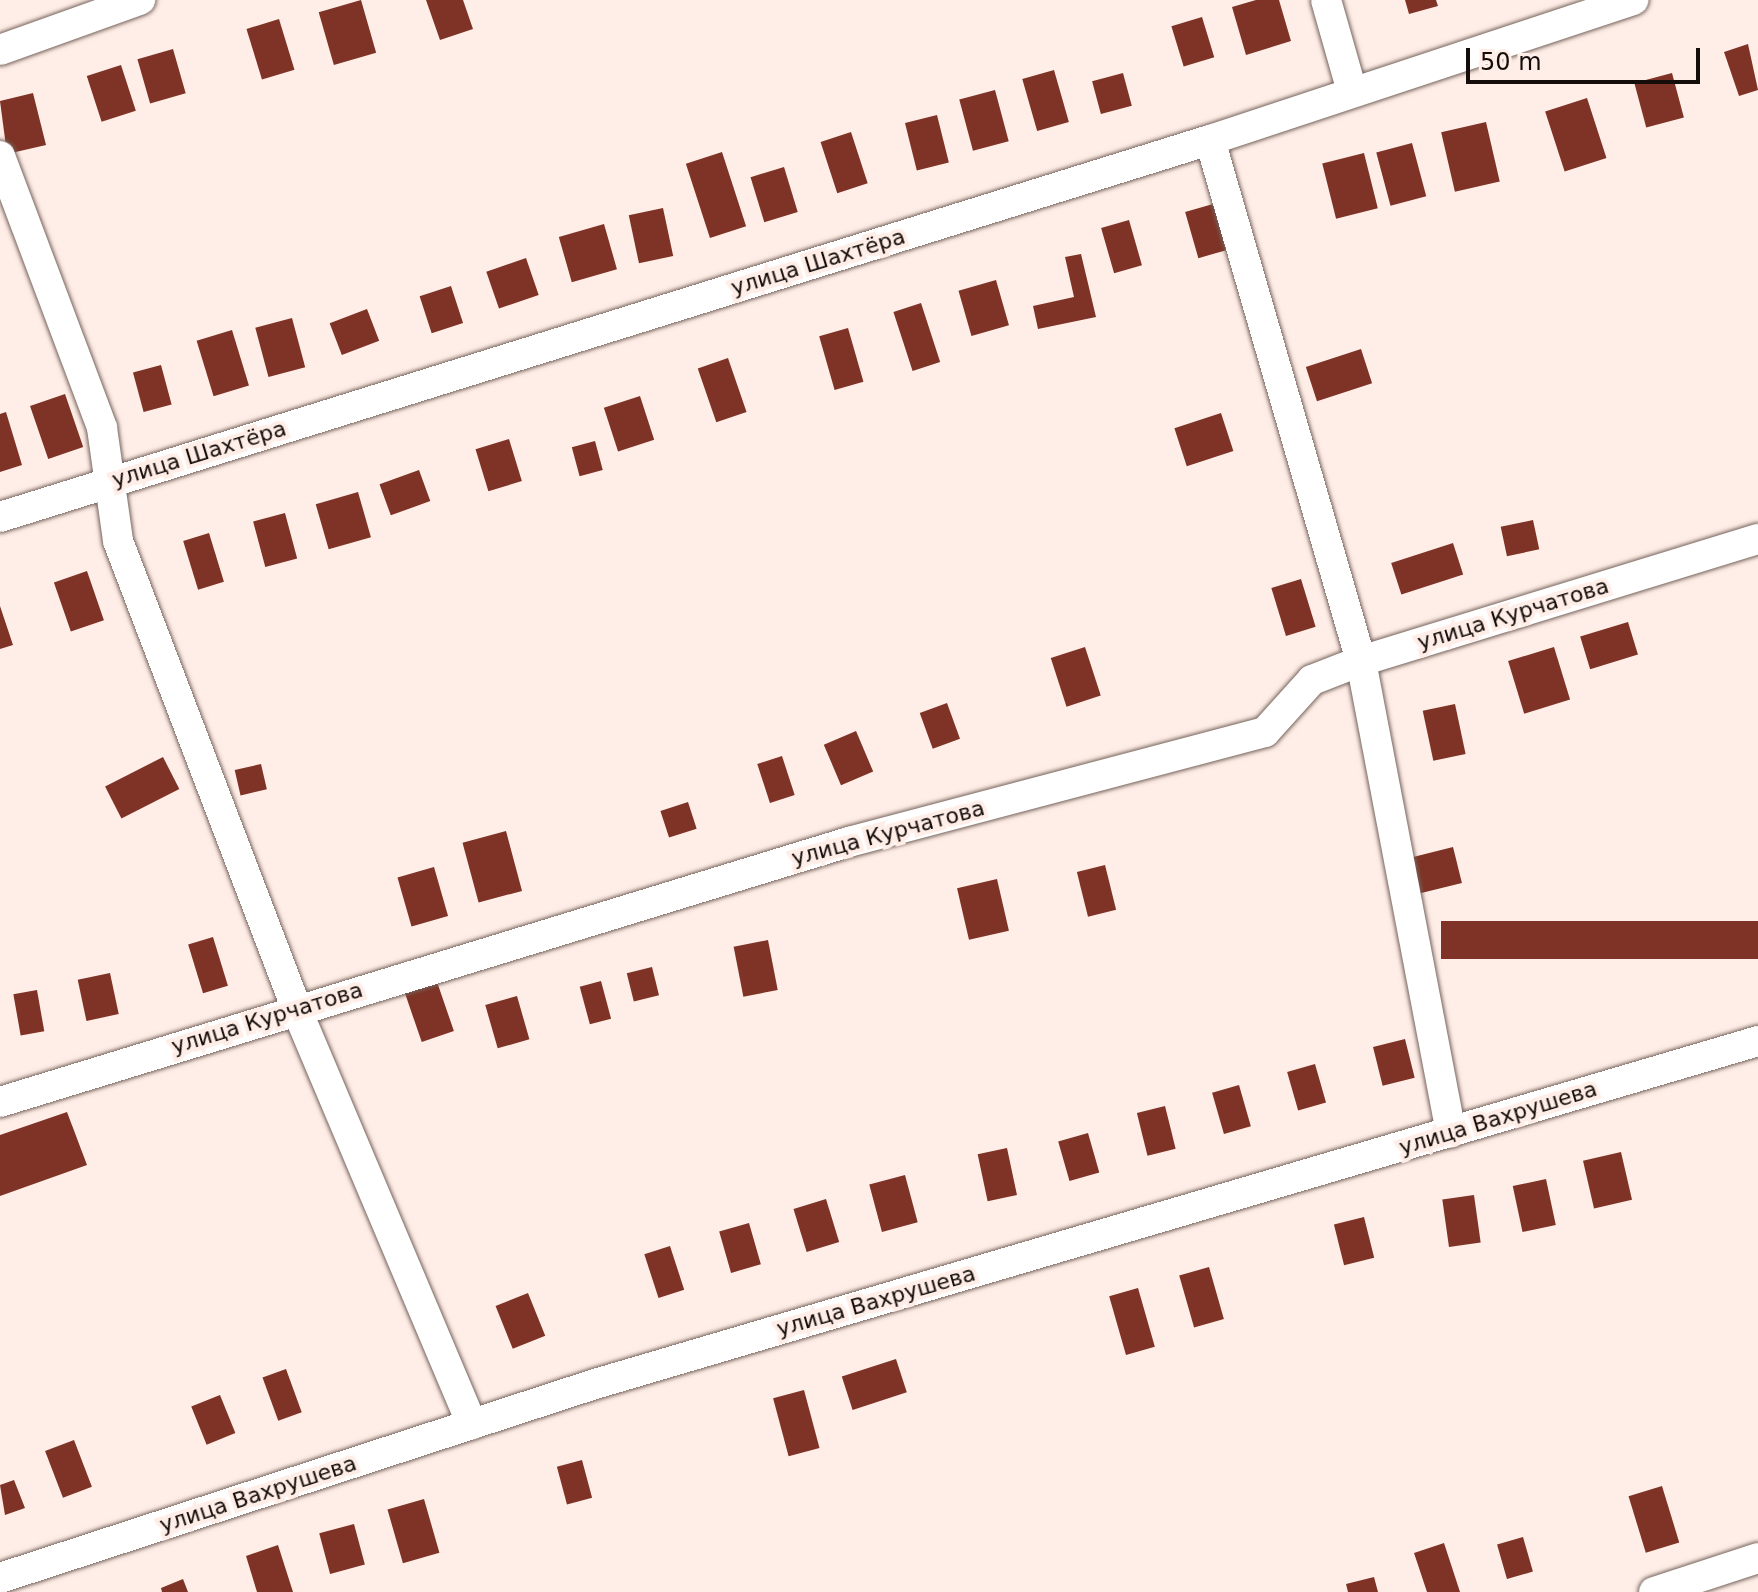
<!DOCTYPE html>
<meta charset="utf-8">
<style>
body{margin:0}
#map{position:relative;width:1758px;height:1592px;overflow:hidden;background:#ffeee7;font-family:"DejaVu Sans",sans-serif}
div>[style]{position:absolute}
.building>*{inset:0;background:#7e3326;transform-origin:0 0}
.roads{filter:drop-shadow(0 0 2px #75635c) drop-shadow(0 0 2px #75635c)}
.minor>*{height:30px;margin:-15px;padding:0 15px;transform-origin:15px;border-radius:15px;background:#fff}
span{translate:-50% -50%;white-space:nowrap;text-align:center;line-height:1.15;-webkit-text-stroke:8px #ffeee7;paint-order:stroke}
.street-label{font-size:22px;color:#140d0a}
.scale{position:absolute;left:1466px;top:48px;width:234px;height:36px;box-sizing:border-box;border:4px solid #140d0a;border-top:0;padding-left:10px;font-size:24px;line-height:28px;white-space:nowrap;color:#140d0a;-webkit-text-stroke:6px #ffeee7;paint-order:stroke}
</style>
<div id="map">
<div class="building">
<div style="left:361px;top:0;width:55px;height:44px;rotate:74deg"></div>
<div style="clip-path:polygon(426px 0,463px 0,473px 29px,440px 40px)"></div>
<div style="clip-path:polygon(1256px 0,1279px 0,1291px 41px,1246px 55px,1232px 7px)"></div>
<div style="clip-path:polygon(1405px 0,1436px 0,1438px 6px,1409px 14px)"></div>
<div style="left:1202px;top:17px;width:42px;height:32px;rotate:73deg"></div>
<div style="left:279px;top:19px;width:53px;height:34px;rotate:73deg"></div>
<div style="clip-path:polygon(1748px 44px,1758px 90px,1739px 96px,1724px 52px)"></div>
<div style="left:173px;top:49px;width:46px;height:37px;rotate:74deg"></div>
<div style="left:121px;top:65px;width:48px;height:36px;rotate:72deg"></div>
<div style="left:1054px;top:70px;width:54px;height:33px;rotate:74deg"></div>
<div style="left:1123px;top:73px;width:34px;height:32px;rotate:75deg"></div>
<div style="left:1672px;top:73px;width:46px;height:39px;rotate:75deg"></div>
<div style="left:995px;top:90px;width:53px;height:37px;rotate:75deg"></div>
<div style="clip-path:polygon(33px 93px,46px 145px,7px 154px,0 101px)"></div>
<div style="left:1587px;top:98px;width:63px;height:44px;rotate:72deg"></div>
<div style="left:937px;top:115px;width:49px;height:33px;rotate:76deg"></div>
<div style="left:1486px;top:122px;width:61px;height:46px;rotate:77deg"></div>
<div style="left:851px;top:132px;width:54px;height:32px;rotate:72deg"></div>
<div style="left:1412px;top:143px;width:55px;height:37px;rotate:75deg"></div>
<div style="left:722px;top:152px;width:78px;height:38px;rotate:72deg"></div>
<div style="left:1364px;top:153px;width:57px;height:43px;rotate:76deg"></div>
<div style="left:784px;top:167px;width:47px;height:35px;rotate:73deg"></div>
<div style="left:1213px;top:204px;width:48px;height:29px;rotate:74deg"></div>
<div style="left:663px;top:208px;width:49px;height:35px;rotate:78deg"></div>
<div style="left:1129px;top:220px;width:47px;height:29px;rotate:74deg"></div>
<div style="left:604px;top:224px;width:47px;height:47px;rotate:74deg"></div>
<div style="clip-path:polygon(1081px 254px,1096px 317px,1038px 329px,1033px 306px,1074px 297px,1065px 257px)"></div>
<div style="left:526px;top:258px;width:39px;height:42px;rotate:71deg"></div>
<div style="left:996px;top:280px;width:47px;height:39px;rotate:74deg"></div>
<div style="left:451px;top:286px;width:39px;height:33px;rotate:72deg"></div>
<div style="left:921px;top:303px;width:62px;height:29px;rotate:72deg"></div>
<div style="left:367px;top:309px;width:34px;height:40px;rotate:69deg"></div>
<div style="left:292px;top:318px;width:51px;height:38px;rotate:75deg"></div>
<div style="left:848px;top:328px;width:56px;height:30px;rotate:74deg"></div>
<div style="left:232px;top:330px;width:58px;height:37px;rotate:73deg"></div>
<div style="left:1361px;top:349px;width:36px;height:58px;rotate:72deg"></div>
<div style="left:728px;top:358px;width:57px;height:32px;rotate:71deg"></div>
<div style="left:161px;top:365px;width:41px;height:29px;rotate:75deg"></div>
<div style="left:65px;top:394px;width:56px;height:37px;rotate:71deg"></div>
<div style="left:640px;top:396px;width:46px;height:38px;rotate:72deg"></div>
<div style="clip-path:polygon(6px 412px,22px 465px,0 472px,0 414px)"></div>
<div style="left:1221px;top:413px;width:40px;height:49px;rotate:72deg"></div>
<div style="left:509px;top:439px;width:44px;height:35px;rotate:73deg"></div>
<div style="left:595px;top:441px;width:30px;height:24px;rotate:75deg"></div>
<div style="left:419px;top:470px;width:33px;height:42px;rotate:70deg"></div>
<div style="left:358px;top:492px;width:47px;height:44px;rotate:74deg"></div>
<div style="left:285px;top:513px;width:47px;height:33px;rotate:75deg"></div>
<div style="left:1533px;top:520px;width:30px;height:33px;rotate:78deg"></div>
<div style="left:209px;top:533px;width:51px;height:27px;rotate:73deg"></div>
<div style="left:1453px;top:543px;width:33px;height:65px;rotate:72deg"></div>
<div style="left:87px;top:571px;width:52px;height:35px;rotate:71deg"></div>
<div style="left:1301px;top:579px;width:50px;height:31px;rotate:73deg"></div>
<div style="clip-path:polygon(0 606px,13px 645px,0 649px)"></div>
<div style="left:1628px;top:622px;width:34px;height:50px;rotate:73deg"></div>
<div style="left:1085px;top:647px;width:51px;height:36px;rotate:72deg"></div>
<div style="left:1554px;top:647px;width:55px;height:48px;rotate:73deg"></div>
<div style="left:947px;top:703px;width:38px;height:29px;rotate:70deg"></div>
<div style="left:1455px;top:704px;width:51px;height:33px;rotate:78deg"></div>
<div style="left:856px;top:731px;width:44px;height:35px;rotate:67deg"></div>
<div style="left:782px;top:756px;width:41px;height:26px;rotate:72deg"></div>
<div style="left:163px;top:757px;width:36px;height:65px;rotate:63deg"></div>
<div style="left:261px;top:764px;width:26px;height:27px;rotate:77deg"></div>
<div style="left:688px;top:802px;width:28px;height:29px;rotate:72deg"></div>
<div style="left:506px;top:831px;width:62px;height:45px;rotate:75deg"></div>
<div style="left:1453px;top:847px;width:37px;height:43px;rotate:76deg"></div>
<div style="left:1105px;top:865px;width:46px;height:29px;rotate:76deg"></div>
<div style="left:434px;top:867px;width:51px;height:38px;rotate:74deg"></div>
<div style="left:997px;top:879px;width:53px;height:41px;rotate:77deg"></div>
<div style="left:1758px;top:921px;width:38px;height:317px;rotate:90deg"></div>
<div style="left:213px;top:937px;width:51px;height:26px;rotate:73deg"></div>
<div style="left:768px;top:940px;width:51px;height:35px;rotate:79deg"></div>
<div style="left:652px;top:967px;width:29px;height:26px;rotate:76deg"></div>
<div style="left:110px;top:973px;width:42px;height:33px;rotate:78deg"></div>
<div style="left:436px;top:979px;width:55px;height:34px;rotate:71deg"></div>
<div style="left:601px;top:981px;width:39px;height:22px;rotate:75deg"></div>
<div style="left:37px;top:990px;width:42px;height:24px;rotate:80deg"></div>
<div style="left:517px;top:996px;width:45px;height:33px;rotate:74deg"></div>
<div style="left:1405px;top:1039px;width:40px;height:33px;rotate:76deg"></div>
<div style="left:1315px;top:1064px;width:40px;height:29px;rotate:74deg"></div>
<div style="left:1239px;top:1085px;width:43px;height:28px;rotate:74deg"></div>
<div style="left:1165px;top:1106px;width:44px;height:29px;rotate:76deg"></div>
<div style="clip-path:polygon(67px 1112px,87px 1165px,0 1196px,0 1135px)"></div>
<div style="left:1088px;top:1133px;width:41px;height:31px;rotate:74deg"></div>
<div style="left:1007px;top:1148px;width:48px;height:30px;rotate:78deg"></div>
<div style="left:1621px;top:1152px;width:49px;height:39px;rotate:77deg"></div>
<div style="left:905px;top:1175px;width:49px;height:37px;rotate:75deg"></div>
<div style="left:1546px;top:1179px;width:47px;height:34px;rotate:78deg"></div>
<div style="left:1474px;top:1195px;width:48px;height:32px;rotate:82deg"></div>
<div style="left:826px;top:1199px;width:45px;height:34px;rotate:73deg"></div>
<div style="left:1364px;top:1217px;width:42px;height:31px;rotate:76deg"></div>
<div style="left:749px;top:1223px;width:43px;height:31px;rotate:74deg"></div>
<div style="left:670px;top:1246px;width:46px;height:27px;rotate:72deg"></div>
<div style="left:1209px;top:1267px;width:54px;height:31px;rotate:74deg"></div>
<div style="left:1138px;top:1288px;width:61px;height:30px;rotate:74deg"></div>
<div style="left:528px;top:1293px;width:46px;height:35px;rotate:68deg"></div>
<div style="left:896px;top:1359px;width:35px;height:57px;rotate:72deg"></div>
<div style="left:286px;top:1369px;width:46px;height:25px;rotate:70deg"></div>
<div style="left:804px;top:1390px;width:60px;height:32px;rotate:75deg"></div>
<div style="left:220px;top:1395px;width:41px;height:31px;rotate:68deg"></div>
<div style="left:74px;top:1440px;width:50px;height:31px;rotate:69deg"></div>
<div style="left:582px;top:1460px;width:39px;height:26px;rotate:75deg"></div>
<div style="clip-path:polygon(14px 1480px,25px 1508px,5px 1515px,0 1485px)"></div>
<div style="left:1662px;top:1486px;width:59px;height:35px;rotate:73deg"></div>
<div style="left:424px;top:1499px;width:56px;height:38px;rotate:74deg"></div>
<div style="left:354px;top:1524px;width:42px;height:36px;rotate:75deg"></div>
<div style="left:1523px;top:1537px;width:36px;height:27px;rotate:74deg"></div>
<div style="clip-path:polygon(1444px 1543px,1460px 1592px,1427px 1592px,1414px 1553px)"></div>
<div style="clip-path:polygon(278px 1545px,293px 1592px,257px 1592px,246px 1556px)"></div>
<div style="clip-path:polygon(1374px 1577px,1378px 1592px,1348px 1592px,1346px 1584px)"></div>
<div style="clip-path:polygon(183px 1579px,188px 1592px,162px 1592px,161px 1588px)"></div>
</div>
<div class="roads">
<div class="minor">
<div style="left:1326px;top:0;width:95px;rotate:74.1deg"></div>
<div style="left:0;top:50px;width:149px;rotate:-19.7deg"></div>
<div style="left:1210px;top:140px;width:542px;rotate:73.84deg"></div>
<div style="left:1361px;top:661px;width:480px;rotate:79.2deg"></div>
<div style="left:0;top:156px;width:290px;rotate:69.4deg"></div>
<div style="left:102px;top:428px;width:114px;rotate:81.9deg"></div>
<div style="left:118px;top:541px;width:500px;rotate:69.1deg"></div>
<div style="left:296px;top:1008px;width:452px;rotate:67.1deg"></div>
<div style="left:0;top:517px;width:1267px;rotate:-17.31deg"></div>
<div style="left:1210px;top:140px;width:446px;rotate:-18.3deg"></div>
<div style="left:0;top:1102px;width:888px;rotate:-17.03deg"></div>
<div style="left:849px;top:842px;width:430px;rotate:-14.8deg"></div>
<div style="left:1265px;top:732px;width:70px;rotate:-47.9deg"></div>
<div style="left:1312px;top:680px;width:53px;rotate:-21.2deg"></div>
<div style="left:1361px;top:661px;width:415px;rotate:-17.1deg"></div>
<div style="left:0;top:1578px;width:626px;rotate:-18.06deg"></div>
<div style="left:595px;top:1384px;width:1213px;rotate:-16.43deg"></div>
<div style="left:1654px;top:1592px;width:109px;rotate:-18.1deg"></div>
</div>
</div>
<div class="street-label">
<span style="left:818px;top:262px;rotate:-17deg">улица Шахтёра</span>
<span style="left:199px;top:454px;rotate:-17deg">улица Шахтёра</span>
<span style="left:1513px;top:614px;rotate:-17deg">улица Курчатова</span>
<span style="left:888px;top:833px;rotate:-15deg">улица Курчатова</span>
<span style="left:267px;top:1018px;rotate:-17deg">улица Курчатова</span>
<span style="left:1498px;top:1118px;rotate:-17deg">улица Вахрушева</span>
<span style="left:876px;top:1301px;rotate:-16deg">улица Вахрушева</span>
<span style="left:258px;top:1494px;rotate:-18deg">улица Вахрушева</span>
</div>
<div class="scale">50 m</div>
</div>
